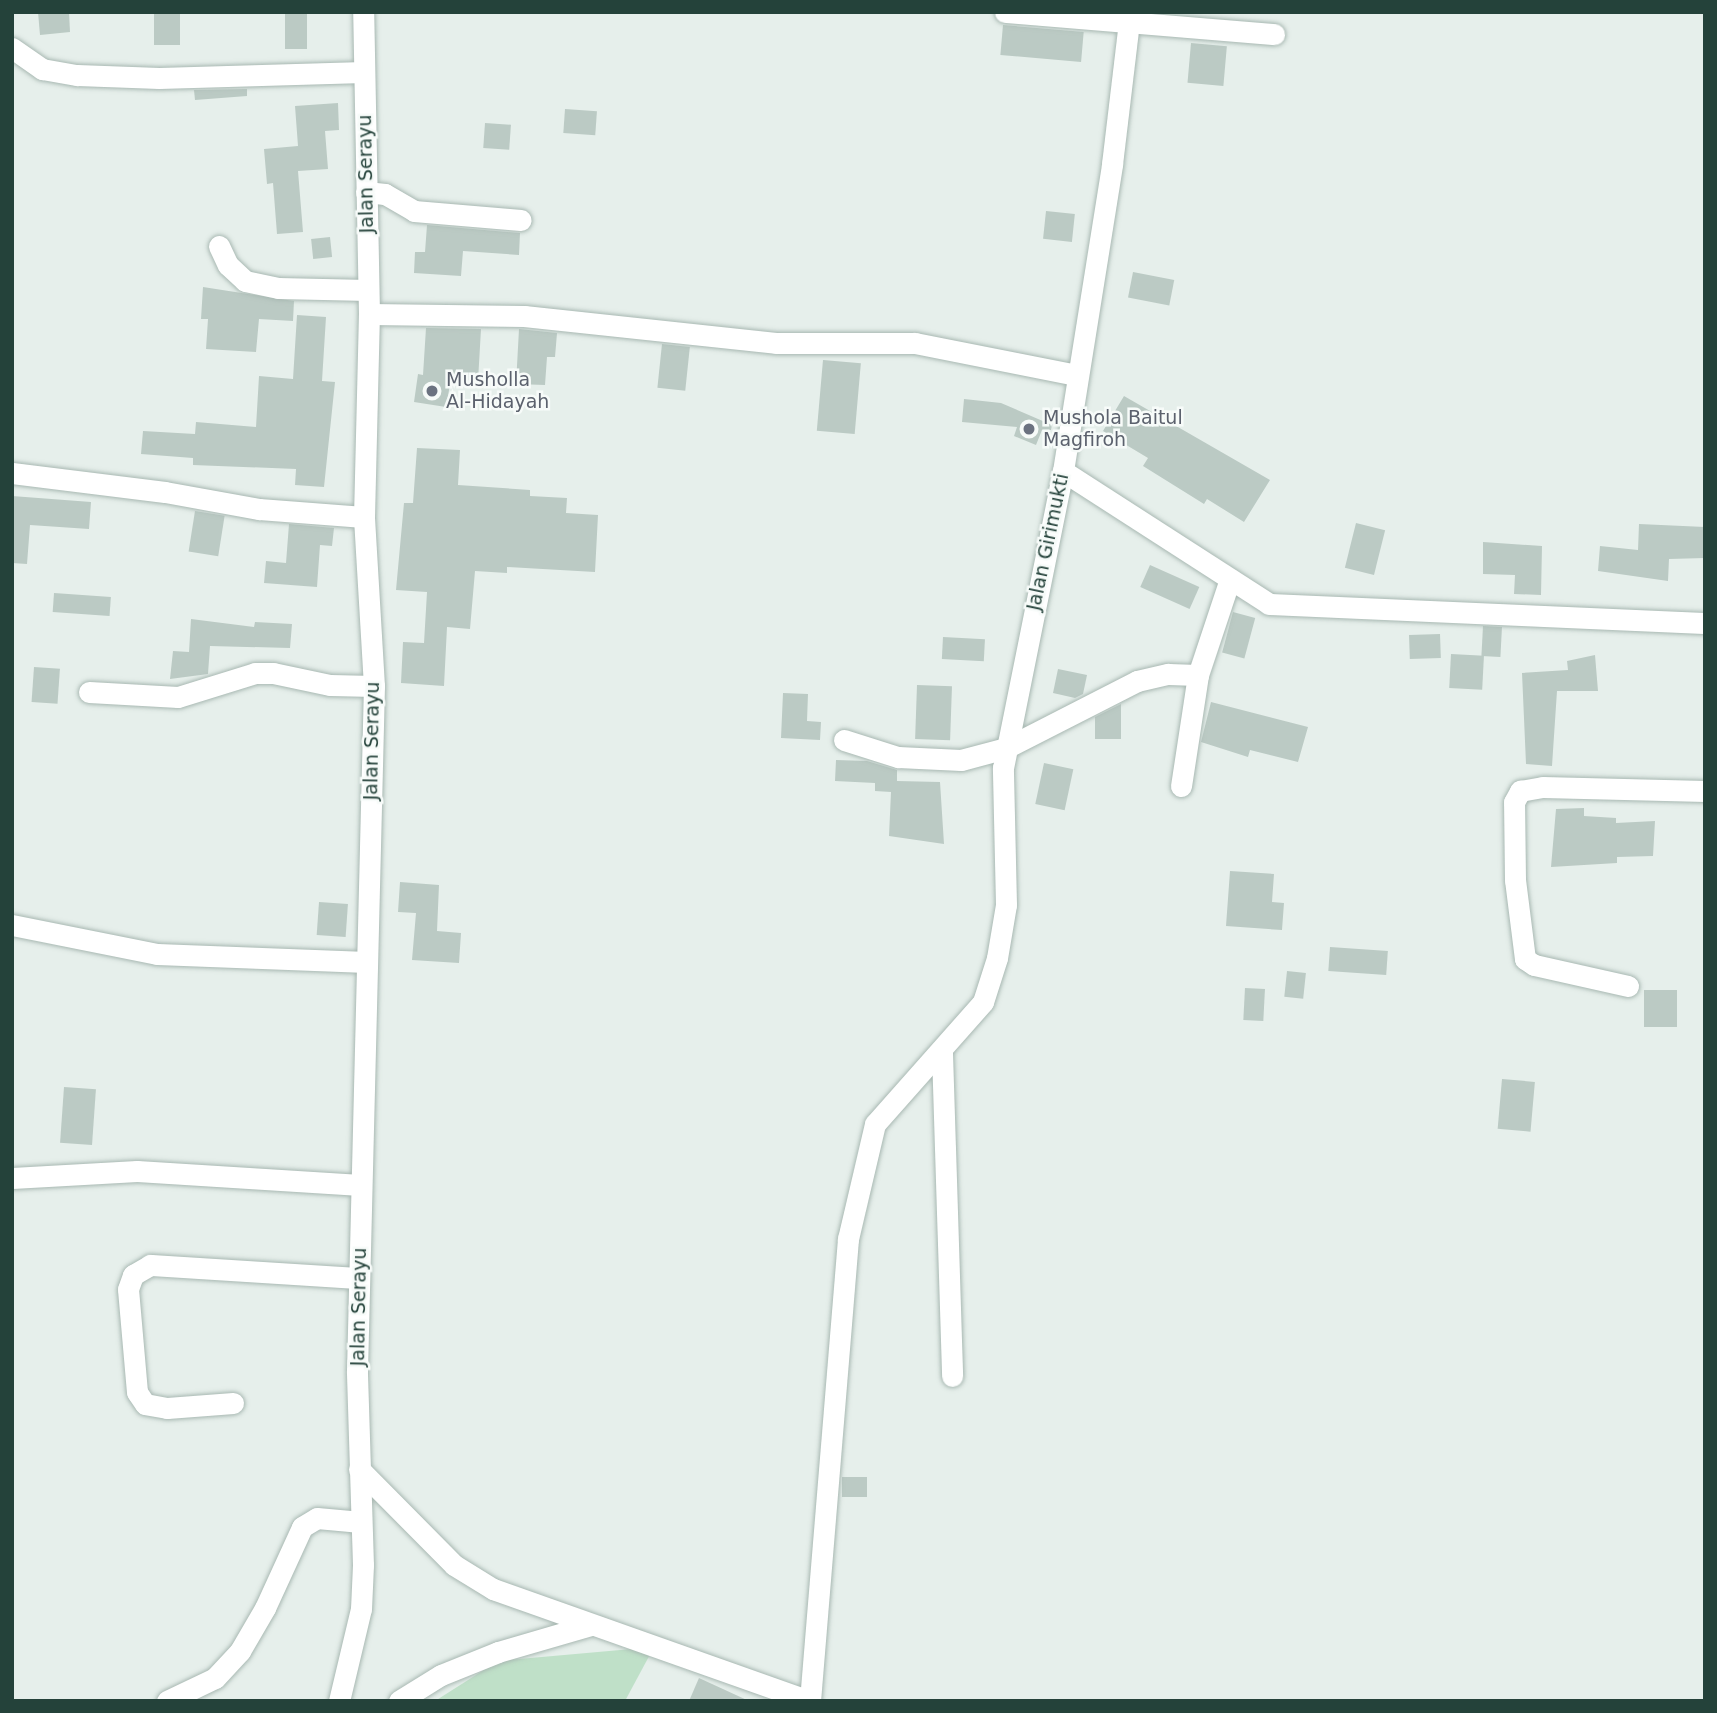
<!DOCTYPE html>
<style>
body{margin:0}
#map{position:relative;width:1717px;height:1713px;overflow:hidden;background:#e6efeb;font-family:"DejaVu Sans",sans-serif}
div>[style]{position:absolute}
.green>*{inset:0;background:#bfe0c8}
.building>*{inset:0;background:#bbcac4;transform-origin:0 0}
.roads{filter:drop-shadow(0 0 2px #a8b8b2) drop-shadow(0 0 2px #a8b8b2)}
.minor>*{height:21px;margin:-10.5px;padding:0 10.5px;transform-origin:10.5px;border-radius:10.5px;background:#fff}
.dots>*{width:19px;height:19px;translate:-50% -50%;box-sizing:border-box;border:4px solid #f7fbf9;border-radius:50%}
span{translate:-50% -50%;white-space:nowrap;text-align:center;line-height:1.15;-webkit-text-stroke:5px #f7fbf9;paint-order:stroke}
.street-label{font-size:19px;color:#24423a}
.worship-label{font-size:19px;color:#5b616d}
.left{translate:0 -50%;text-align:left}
.frame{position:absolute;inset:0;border:14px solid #24423a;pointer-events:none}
</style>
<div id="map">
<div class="green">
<div style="clip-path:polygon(654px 1647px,625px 1701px,435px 1701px,498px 1661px)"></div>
</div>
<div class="building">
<div style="clip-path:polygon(38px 12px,69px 12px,70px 32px,40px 35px)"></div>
<div style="left:154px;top:12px;width:26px;height:33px"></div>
<div style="left:285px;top:12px;width:22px;height:37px"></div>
<div style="left:1003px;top:25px;width:81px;height:30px;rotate:5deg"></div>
<div style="left:1191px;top:43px;width:36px;height:40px;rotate:5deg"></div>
<div style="clip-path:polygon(247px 89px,247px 96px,195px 100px,194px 90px)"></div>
<div style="clip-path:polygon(338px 103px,339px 130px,325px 131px,328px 169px,298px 171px,303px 232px,277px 234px,273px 183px,267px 184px,264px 149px,298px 146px,295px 106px)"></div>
<div style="left:565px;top:109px;width:32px;height:24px;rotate:4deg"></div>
<div style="left:485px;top:123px;width:26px;height:25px;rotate:4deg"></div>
<div style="left:1046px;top:211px;width:29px;height:28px;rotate:6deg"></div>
<div style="clip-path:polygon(427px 225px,520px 233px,519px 255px,463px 251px,461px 276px,414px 273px,415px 252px,425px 252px)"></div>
<div style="left:330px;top:237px;width:20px;height:19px;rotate:84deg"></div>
<div style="left:1133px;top:272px;width:42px;height:26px;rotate:11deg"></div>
<div style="clip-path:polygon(203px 287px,294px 301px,293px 321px,259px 319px,256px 352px,206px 349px,208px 319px,201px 319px)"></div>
<div style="clip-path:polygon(297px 315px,326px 317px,322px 381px,335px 382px,324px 487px,295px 485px,296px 469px,193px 465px,193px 458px,141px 454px,143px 431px,195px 434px,196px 422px,256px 427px,259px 376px,293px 379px)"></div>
<div style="clip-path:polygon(426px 328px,481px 329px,478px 381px,451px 379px,446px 407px,414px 402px,418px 374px,423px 375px)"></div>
<div style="clip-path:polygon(519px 329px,557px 333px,555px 357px,547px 357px,545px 385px,516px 384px)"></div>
<div style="left:662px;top:344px;width:28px;height:44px;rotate:6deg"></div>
<div style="left:823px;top:360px;width:38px;height:71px;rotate:5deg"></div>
<div style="clip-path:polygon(1124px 396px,1270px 480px,1244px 522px,1207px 499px,1204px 504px,1143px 466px,1148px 458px,1103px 431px)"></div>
<div style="clip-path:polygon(964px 399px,1001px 403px,1052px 425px,1051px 430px,1042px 430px,1036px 445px,1014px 436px,1017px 427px,962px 422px)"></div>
<div style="clip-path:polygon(417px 448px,460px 450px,458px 485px,530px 490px,530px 496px,567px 498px,566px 513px,598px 515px,595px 572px,507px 567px,507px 573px,475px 571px,470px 629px,447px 627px,444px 686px,401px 683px,403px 642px,424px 643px,427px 592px,396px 590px,404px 503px,413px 503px)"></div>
<div style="clip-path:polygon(12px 496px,91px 502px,89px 529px,30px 525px,27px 564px,12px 563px)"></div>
<div style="left:195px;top:511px;width:30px;height:41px;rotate:9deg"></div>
<div style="left:1356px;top:523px;width:30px;height:46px;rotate:14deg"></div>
<div style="clip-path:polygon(289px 524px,334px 528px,332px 546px,320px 545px,317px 587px,264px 583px,266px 561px,286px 563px)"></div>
<div style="clip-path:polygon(1639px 524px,1705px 527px,1705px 558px,1669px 559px,1668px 581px,1598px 571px,1600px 546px,1638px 550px)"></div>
<div style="clip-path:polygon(1483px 542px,1542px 546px,1541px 595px,1514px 594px,1515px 575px,1483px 574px)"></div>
<div style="left:1150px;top:565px;width:54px;height:24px;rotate:24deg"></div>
<div style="left:54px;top:593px;width:57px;height:19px;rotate:4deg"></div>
<div style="left:1233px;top:612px;width:23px;height:42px;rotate:15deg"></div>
<div style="clip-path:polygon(191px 619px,254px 627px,255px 622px,292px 624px,290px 648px,210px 646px,208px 674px,170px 679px,173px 651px,189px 652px)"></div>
<div style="left:1483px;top:626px;width:19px;height:30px;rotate:3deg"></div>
<div style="left:1440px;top:634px;width:24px;height:31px;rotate:88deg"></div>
<div style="left:943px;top:637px;width:42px;height:22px;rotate:3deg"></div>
<div style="left:1451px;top:654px;width:33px;height:34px;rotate:3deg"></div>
<div style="clip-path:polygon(1595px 655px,1598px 691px,1557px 691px,1552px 766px,1526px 764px,1522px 673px,1568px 670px,1567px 661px)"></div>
<div style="left:34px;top:667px;width:26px;height:35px;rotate:4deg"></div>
<div style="clip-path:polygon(1058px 669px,1087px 675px,1083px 694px,1075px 698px,1053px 693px)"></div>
<div style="left:917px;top:685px;width:35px;height:54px;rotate:2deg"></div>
<div style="clip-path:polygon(783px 693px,808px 694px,807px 721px,821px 722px,820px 740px,781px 738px)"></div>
<div style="clip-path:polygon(1211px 702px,1308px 727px,1298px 762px,1250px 750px,1248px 757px,1201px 742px)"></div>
<div style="clip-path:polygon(1121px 704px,1121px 739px,1095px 739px,1095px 717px)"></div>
<div style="clip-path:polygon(836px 760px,867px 761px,897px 770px,897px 781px,940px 782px,944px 844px,889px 836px,891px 792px,875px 791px,875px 783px,835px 781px)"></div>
<div style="left:1044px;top:763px;width:30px;height:42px;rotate:12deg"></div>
<div style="clip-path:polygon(1584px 808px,1584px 816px,1616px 818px,1616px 823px,1655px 821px,1653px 856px,1617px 857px,1617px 863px,1551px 867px,1556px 809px)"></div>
<div style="clip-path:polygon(1230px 871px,1274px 874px,1272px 902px,1284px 903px,1282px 930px,1226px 926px)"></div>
<div style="clip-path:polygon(400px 882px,439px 885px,437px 931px,461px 933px,459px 963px,412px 960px,416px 913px,398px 912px)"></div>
<div style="left:319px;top:902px;width:29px;height:33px;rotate:4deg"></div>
<div style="left:1330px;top:947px;width:58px;height:24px;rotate:4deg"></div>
<div style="left:1287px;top:971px;width:19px;height:26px;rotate:6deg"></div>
<div style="left:1245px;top:988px;width:20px;height:32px;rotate:3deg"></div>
<div style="left:1677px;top:990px;width:37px;height:33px;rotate:90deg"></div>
<div style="left:1502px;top:1079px;width:33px;height:50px;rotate:5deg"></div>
<div style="left:64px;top:1087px;width:32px;height:56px;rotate:4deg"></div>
<div style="left:867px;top:1477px;width:20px;height:25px;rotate:90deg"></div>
<div style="clip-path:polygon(699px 1678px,749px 1701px,689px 1701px)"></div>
</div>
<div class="roads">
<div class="minor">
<div style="left:1005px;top:12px;width:270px;rotate:4.7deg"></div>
<div style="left:12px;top:48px;width:37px;rotate:35deg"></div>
<div style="left:42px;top:69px;width:36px;rotate:10deg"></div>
<div style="left:77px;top:75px;width:82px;rotate:2.1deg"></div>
<div style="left:159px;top:78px;width:205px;rotate:-1.7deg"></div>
<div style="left:366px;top:192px;width:19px;rotate:6deg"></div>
<div style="left:385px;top:194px;width:34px;rotate:30deg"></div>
<div style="left:414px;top:211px;width:107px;rotate:4.8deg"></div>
<div style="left:219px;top:246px;width:21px;rotate:65deg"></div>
<div style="left:228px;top:265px;width:23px;rotate:43deg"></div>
<div style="left:245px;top:281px;width:34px;rotate:12deg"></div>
<div style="left:278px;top:288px;width:90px;rotate:1.3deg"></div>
<div style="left:369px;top:314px;width:155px;rotate:0.7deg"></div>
<div style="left:524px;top:316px;width:253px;rotate:6.1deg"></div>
<div style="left:776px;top:343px;width:139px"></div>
<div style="left:915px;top:343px;width:165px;rotate:11.2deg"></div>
<div style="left:1063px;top:471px;width:245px;rotate:32.8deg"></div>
<div style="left:1269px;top:604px;width:436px;rotate:2.5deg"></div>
<div style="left:12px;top:473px;width:154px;rotate:7.1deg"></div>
<div style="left:165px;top:492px;width:96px;rotate:10.3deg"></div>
<div style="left:259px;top:509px;width:105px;rotate:4.4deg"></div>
<div style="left:89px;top:692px;width:89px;rotate:3.2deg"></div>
<div style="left:178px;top:697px;width:81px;rotate:-17.3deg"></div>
<div style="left:255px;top:673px;width:18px"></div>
<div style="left:273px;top:673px;width:58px;rotate:11.9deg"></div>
<div style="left:330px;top:685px;width:44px;rotate:1.3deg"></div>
<div style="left:844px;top:740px;width:57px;rotate:17.5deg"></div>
<div style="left:898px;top:757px;width:63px;rotate:2.7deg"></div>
<div style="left:961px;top:760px;width:47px;rotate:-14.9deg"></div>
<div style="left:1006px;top:748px;width:147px;rotate:-27.1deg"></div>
<div style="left:1137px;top:681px;width:32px;rotate:-13deg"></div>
<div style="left:1168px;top:674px;width:30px;rotate:2deg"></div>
<div style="left:1181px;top:786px;width:112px;rotate:-81.3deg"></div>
<div style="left:1198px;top:675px;width:101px;rotate:-71.6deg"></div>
<div style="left:12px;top:925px;width:148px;rotate:11.3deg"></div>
<div style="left:157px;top:954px;width:210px;rotate:2.2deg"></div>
<div style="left:1628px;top:986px;width:96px;rotate:-167.4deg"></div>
<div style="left:1534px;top:965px;width:11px;rotate:-146deg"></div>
<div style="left:1525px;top:959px;width:80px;rotate:-97.2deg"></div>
<div style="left:1515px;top:880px;width:78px;rotate:-90.7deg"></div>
<div style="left:1514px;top:802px;width:13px;rotate:-61deg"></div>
<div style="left:1520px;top:791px;width:23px;rotate:-10deg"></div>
<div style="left:1543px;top:787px;width:162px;rotate:1.4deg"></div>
<div style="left:942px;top:1053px;width:323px;rotate:88.2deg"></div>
<div style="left:12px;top:1178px;width:125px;rotate:-3.2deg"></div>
<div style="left:137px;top:1171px;width:224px;rotate:3.6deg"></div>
<div style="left:233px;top:1403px;width:66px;rotate:175.7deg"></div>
<div style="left:167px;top:1408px;width:22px;rotate:-170deg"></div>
<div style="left:145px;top:1404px;width:14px;rotate:-124deg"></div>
<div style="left:137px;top:1392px;width:103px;rotate:-95deg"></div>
<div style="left:128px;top:1289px;width:15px;rotate:-70deg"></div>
<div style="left:133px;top:1275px;width:20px;rotate:-30deg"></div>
<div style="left:150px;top:1265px;width:209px;rotate:3.6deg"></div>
<div style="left:359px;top:1469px;width:135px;rotate:45.3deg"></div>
<div style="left:454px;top:1565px;width:46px;rotate:31.6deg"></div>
<div style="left:493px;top:1589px;width:336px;rotate:19.5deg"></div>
<div style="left:167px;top:1701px;width:53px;rotate:-25.6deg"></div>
<div style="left:215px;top:1678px;width:37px;rotate:-47deg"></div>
<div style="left:240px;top:1651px;width:50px;rotate:-59.8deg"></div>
<div style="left:265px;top:1608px;width:89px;rotate:-65.4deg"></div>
<div style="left:302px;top:1527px;width:17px;rotate:-31deg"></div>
<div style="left:317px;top:1518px;width:44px;rotate:5.2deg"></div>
<div style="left:339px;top:1701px;width:95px;rotate:-76.6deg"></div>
<div style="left:361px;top:1609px;width:44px;rotate:-87.4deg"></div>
<div style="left:363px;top:1565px;width:194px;rotate:-91.8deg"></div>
<div style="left:357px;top:1371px;width:685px;rotate:-88.58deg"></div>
<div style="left:374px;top:686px;width:169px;rotate:-93.4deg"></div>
<div style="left:364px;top:517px;width:203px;rotate:-88.6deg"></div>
<div style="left:369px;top:314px;width:302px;rotate:-91.1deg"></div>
<div style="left:399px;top:1701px;width:49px;rotate:-31.8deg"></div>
<div style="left:441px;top:1675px;width:61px;rotate:-22deg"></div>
<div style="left:498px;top:1652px;width:97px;rotate:-16.2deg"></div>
<div style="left:810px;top:1701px;width:464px;rotate:-85.3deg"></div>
<div style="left:848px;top:1239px;width:118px;rotate:-76.8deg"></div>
<div style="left:875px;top:1124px;width:163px;rotate:-48.5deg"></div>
<div style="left:983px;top:1002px;width:46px;rotate:-72.3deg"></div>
<div style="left:997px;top:958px;width:54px;rotate:-80.4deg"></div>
<div style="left:1006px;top:905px;width:137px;rotate:-91.3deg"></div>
<div style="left:1003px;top:768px;width:303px;rotate:-78.6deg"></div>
<div style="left:1063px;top:471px;width:311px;rotate:-80.9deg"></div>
<div style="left:1112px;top:164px;width:153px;rotate:-83.2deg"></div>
</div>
</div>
<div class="dots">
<div style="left:432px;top:391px;background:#6b7280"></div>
<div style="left:1029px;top:429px;background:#6b7280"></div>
</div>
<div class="street-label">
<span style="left:366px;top:174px;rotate:-91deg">Jalan Serayu</span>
<span style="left:1048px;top:542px;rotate:-78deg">Jalan Girimukti</span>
<span style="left:372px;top:741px;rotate:-89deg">Jalan Serayu</span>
<span style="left:359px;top:1307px;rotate:-89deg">Jalan Serayu</span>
</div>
<div class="worship-label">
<span class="left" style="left:446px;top:391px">Musholla<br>Al-Hidayah</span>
<span class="left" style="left:1043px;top:429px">Mushola Baitul<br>Magfiroh</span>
</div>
<div class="frame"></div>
</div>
